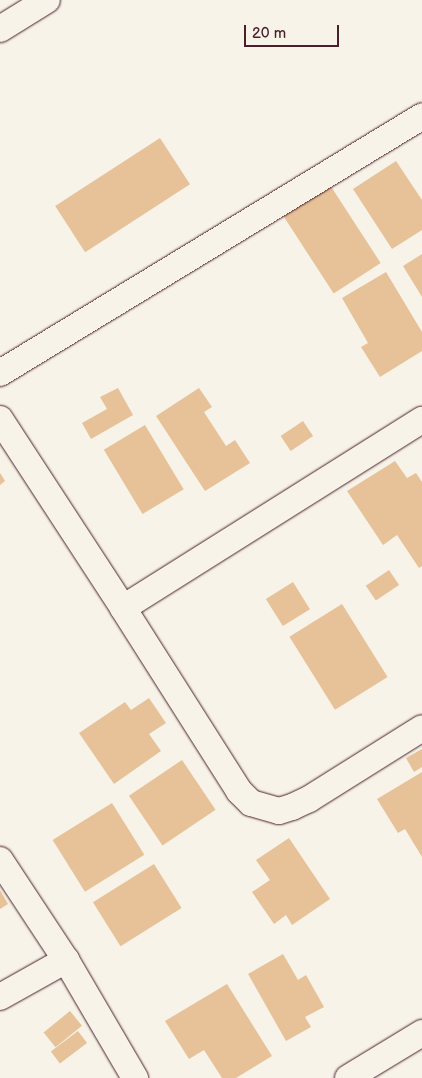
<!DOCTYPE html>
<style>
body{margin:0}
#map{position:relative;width:422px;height:1078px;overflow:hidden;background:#f7f3e8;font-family:"Balsamiq Sans",sans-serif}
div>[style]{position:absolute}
.building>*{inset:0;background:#e7c198;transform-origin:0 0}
.roads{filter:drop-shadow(0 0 1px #4a1f2b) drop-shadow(0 0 1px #4a1f2b)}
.street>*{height:26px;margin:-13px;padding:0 13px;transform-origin:13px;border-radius:13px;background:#f7f3e8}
span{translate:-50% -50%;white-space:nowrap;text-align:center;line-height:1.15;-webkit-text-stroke:4px #f7f3e8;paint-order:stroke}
.scale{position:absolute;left:244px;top:25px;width:95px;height:22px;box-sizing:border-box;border:2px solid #4a1f2b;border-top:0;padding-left:6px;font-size:15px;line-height:18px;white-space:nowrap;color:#4a1f2b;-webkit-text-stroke:4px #f7f3e8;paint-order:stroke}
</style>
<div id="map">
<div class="building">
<div style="left:160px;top:138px;width:55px;height:125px;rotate:57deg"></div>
<div style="clip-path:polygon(396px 161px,422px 200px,422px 230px,392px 249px,353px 189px)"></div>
<div style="left:330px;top:185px;width:93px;height:56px;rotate:57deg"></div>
<div style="clip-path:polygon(422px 254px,422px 297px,403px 266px)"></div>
<div style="clip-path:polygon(386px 272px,422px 332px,422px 351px,380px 377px,361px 347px,368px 343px,342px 298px)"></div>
<div style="clip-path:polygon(118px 388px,133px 415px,91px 439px,82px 423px,107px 409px,100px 397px)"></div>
<div style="clip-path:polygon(199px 388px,212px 407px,204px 412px,226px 446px,235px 440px,250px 463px,205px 491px,156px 416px)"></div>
<div style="left:303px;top:421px;width:18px;height:27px;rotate:56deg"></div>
<div style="left:145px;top:425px;width:75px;height:48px;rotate:59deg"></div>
<div style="clip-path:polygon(395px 461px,407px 478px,416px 473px,422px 482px,422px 566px,419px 568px,397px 535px,383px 545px,347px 491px)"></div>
<div style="clip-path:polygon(0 473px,5px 481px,0 485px)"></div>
<div style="left:389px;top:570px;width:18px;height:28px;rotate:56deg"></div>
<div style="left:293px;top:582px;width:32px;height:32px;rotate:58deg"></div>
<div style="left:342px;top:604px;width:86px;height:62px;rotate:58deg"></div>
<div style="clip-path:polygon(149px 698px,166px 723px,149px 734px,161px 751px,114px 784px,79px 733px,125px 702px,131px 710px)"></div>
<div style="clip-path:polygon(422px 749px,422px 767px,414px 772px,406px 758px)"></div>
<div style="left:182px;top:760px;width:60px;height:64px;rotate:56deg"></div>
<div style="clip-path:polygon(422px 772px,422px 857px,405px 829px,398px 833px,377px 799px)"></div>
<div style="left:112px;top:803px;width:61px;height:70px;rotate:58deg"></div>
<div style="clip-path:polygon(289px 838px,330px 899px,292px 925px,286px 915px,274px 924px,252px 892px,270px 880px,256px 860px)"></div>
<div style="left:154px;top:864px;width:52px;height:72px;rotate:58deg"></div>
<div style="clip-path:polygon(0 890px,8px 904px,0 909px)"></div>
<div style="clip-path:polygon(283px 954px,298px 980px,306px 975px,324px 1007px,305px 1017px,311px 1027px,286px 1041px,248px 974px)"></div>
<div style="clip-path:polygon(227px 984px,272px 1056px,236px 1078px,222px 1078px,204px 1050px,189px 1059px,165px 1021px)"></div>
<div style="left:70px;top:1011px;width:19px;height:34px;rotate:51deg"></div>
<div style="left:78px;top:1031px;width:15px;height:34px;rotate:53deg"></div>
</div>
<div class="roads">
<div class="street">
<div style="left:0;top:29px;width:55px;rotate:-31.7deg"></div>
<div style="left:0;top:373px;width:494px;rotate:-31.3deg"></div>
<div style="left:0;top:419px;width:225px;rotate:56.9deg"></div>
<div style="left:123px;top:608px;width:353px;rotate:-32.2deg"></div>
<div style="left:123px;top:608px;width:217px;rotate:57.6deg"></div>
<div style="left:239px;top:791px;width:17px;rotate:45deg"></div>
<div style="left:251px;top:803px;width:29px;rotate:16deg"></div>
<div style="left:279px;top:811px;width:14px;rotate:-17deg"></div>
<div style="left:292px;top:807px;width:19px;rotate:-25deg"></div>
<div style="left:309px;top:799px;width:133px;rotate:-32.1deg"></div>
<div style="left:0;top:860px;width:120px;rotate:56.6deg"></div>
<div style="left:66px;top:960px;width:137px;rotate:59.7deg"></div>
<div style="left:0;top:997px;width:76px;rotate:-29.3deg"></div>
<div style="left:348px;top:1078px;width:87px;rotate:-31.3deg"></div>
</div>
</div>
<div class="scale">20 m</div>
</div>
